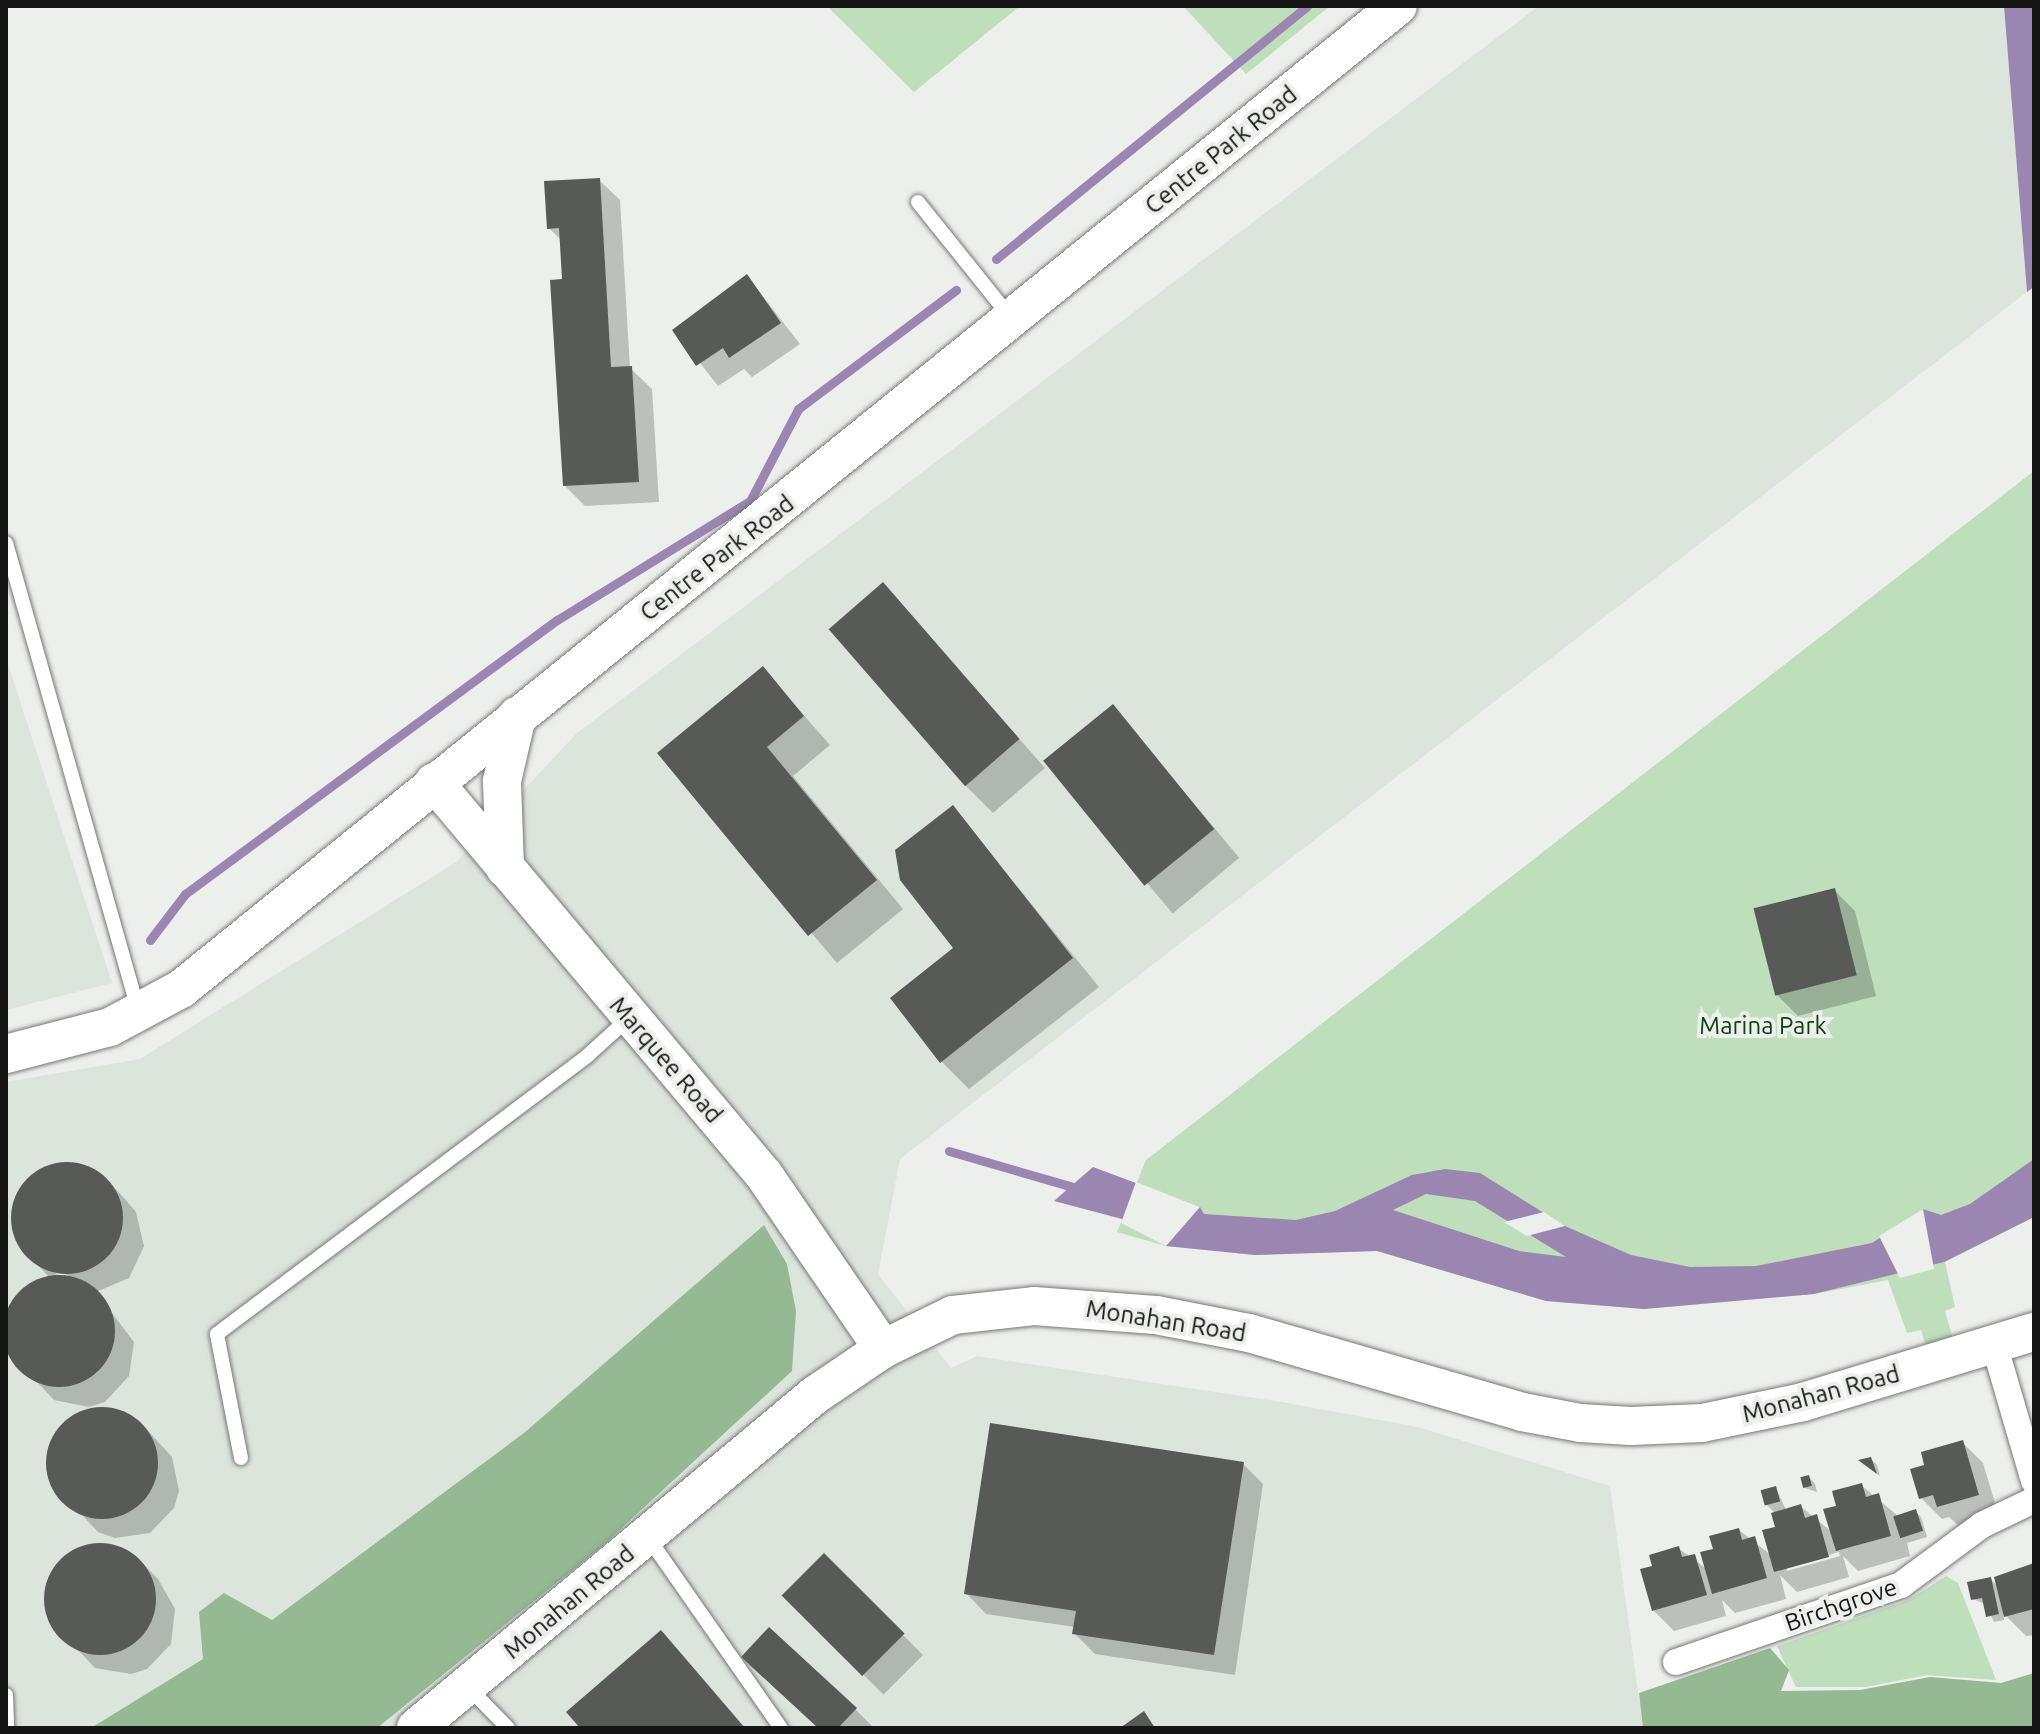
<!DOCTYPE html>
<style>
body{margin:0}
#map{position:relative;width:2040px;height:1734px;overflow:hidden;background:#edefec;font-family:Ubuntu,sans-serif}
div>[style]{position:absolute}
.built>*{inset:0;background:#dce5dc}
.green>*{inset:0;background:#bedebc}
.forest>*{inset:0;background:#94b993}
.water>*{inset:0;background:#9b86b1}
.pier>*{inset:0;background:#edefec}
.shadow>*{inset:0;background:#0003;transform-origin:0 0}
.stream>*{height:9px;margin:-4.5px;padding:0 4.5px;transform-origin:4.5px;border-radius:4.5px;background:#9b86b1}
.building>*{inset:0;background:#585a57;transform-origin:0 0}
.round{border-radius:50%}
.roads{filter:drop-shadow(0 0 2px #757875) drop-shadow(0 0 2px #757875)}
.lane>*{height:14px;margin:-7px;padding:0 7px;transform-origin:7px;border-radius:7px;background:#fff}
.street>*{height:26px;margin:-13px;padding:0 13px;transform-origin:13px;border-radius:13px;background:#fff}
.secondary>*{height:38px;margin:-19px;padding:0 19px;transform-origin:19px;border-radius:19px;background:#fff}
span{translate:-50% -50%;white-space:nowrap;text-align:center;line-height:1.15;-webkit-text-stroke:8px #edefec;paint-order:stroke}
.street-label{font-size:24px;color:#141514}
.park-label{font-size:24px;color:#0a420f}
.frame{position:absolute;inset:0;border:8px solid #141514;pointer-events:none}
</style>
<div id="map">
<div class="built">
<div style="clip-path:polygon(1539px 6px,2004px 6px,2027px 292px,900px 1159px,878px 1274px,951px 1368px,977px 1356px,1282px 1402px,1418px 1427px,1610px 1486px,1643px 1728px,6px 1728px,6px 1082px,140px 1059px,456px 862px,577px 733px)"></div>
<div style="clip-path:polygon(6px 658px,112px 983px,6px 1010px)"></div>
</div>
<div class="green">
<div style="clip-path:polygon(827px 6px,1020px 6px,914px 92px)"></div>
<div style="clip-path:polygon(1183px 6px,1330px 6px,1246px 74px)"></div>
<div style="clip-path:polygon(2034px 471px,2034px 1217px,1945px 1262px,1955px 1307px,1945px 1311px,1953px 1339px,1926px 1347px,1921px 1330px,1907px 1333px,1888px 1280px,1814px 1294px,1644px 1309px,1546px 1301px,1377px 1251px,1255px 1255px,1166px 1246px,1117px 1232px,1146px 1160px)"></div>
<div style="clip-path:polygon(1946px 1576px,1958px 1583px,1996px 1680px,1927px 1675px,1866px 1687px,1796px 1687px,1777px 1646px,1908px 1600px)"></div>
</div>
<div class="forest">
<div style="clip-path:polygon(764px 1225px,787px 1264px,796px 1311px,792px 1371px,602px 1546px,377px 1728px,91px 1728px,203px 1659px,199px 1612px,224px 1593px,272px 1620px,524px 1433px)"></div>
<div style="clip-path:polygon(1770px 1648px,1789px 1670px,1781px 1691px,1860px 1690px,1930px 1677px,2001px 1683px,2034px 1673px,2034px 1728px,1643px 1728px,1639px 1693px)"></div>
</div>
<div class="water">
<div style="clip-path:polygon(2004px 6px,2034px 6px,2034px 287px,2027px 292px)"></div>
<div style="clip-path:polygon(evenodd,2034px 1159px,2034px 1217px,1944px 1262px,1814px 1294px,1644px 1309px,1546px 1301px,1377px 1251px,1255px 1255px,1166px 1246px,1122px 1219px,1054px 1201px,1093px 1167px,1200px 1207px,1204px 1214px,1296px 1220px,1335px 1211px,1412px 1175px,1445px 1169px,1480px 1173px,1565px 1226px,1631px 1255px,1690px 1267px,1756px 1266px,1872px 1243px,1923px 1209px,1941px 1215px,1970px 1204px,2034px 1159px,1426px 1194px,1475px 1201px,1566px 1257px,1519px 1251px,1393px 1210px,1426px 1194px)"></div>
</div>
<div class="pier">
<div style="clip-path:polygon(1136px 1182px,1200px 1207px,1166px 1246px,1121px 1223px)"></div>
<div style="clip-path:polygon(1923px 1209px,1934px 1269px,1900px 1278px,1879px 1236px)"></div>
<div style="clip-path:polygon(1544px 1212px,1565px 1226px,1527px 1236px,1504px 1222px)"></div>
</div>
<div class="shadow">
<div style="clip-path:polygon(599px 180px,620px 200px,630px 368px,652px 389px,659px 502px,585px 506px,565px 486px,562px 241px,549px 228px)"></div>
<div style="clip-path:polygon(747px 276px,800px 344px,752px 377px,744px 369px,718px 386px,675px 331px)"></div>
<div style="clip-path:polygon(883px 584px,1045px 768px,993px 813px,965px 785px)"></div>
<div style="clip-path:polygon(763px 669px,830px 745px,793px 776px,903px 909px,837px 963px,660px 754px)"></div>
<div style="left:1112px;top:706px;width:198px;height:87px;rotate:50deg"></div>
<div style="clip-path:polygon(952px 807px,1099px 987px,969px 1089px,942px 1062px,956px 949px)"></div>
<div style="clip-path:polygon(1834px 890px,1855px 911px,1876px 996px,1798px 1016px,1777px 995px)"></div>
<div style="clip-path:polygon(evenodd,71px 1164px,104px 1177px,125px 1199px,136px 1212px,144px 1246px,129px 1278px,96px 1292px,134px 1342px,129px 1376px,105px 1402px,89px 1407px,54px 1400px,8px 1351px,6px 1314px,14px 1299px,51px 1279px,27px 1254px,13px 1220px,24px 1185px,37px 1173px,71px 1164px,40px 1261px,71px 1277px,69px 1281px,40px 1265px,40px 1261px)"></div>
<div style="clip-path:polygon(106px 1408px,139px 1421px,172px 1457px,179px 1491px,174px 1508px,150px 1533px,115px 1538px,98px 1532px,52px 1483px,50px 1446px,72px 1417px)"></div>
<div style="clip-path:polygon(1962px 1442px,1983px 1463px,1999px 1516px,1960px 1527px,1949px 1517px,1942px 1519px,1921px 1498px)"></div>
<div style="clip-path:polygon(1871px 1459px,1877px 1465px,1880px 1476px,1867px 1466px)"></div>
<div style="clip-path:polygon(1243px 1464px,1263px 1484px,1235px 1675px,1095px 1654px,1074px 1633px,1075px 1627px,986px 1614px,966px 1593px)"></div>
<div style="clip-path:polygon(1809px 1477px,1815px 1484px,1817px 1492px,1805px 1488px)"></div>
<div style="clip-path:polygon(evenodd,1861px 1485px,1898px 1516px,1915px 1511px,1921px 1517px,1927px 1537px,1907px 1543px,1910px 1556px,1858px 1571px,1843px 1556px,1849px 1577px,1797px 1592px,1780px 1575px,1786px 1599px,1735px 1613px,1722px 1600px,1726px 1616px,1674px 1631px,1653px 1610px,1654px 1567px,1678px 1548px,1707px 1569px,1716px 1550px,1739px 1530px,1771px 1555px,1777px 1528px,1776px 1514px,1767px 1505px,1776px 1488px,1786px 1510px,1800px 1506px,1832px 1532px,1839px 1507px,1861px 1485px,1839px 1552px,1840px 1556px,1787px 1571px,1787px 1567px,1839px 1552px)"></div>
<div style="clip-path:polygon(86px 1546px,121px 1548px,136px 1557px,158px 1579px,175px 1609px,171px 1644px,147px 1669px,131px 1674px,95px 1668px,49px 1619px,48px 1582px,70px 1553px)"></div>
<div style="left:824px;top:1556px;width:140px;height:56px;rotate:45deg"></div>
<div style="clip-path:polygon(2034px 1565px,2034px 1635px,2026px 1636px,2003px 1613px,2004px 1620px,1994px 1622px,1985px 1604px,1973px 1599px,1990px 1579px,1999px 1587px)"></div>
<div style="clip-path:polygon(855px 1709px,874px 1728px,820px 1728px)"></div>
</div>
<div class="stream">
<div style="left:996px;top:259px;width:401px;rotate:-39.1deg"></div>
<div style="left:150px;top:940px;width:58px;rotate:-52.7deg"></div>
<div style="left:185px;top:894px;width:462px;rotate:-36.4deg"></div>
<div style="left:557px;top:620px;width:227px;rotate:-31.7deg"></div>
<div style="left:750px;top:501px;width:104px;rotate:-62.4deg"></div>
<div style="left:798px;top:409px;width:198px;rotate:-37deg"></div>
<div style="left:949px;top:1151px;width:136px;rotate:16.2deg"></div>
</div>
<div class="building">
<div style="clip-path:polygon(600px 178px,611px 367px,632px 366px,639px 482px,563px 486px,550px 280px,562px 279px,559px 228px,547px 229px,544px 181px)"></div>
<div style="clip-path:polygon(747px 274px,781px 323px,729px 358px,723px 348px,696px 366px,672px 330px)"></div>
<div style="left:883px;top:582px;width:208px;height:72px;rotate:49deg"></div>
<div style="clip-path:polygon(763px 666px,804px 716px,767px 747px,877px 880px,808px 936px,657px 753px)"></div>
<div style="left:1113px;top:704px;width:161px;height:90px;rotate:51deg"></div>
<div style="clip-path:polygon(953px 805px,1073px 958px,940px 1063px,890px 998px,953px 948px,900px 880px,895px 850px)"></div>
<div style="left:1835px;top:888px;width:90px;height:84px;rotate:76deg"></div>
<div class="round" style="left:11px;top:1162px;width:112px;height:112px"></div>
<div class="round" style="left:3px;top:1275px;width:112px;height:112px"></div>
<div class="round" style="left:46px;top:1407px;width:112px;height:112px"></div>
<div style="clip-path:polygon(990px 1423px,1244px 1462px,1214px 1655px,1072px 1634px,1076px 1611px,964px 1594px)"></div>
<div style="clip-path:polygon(1963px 1440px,1979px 1495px,1937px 1507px,1933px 1495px,1919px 1499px,1910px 1469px,1924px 1465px,1921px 1452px)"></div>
<div style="clip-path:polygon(1871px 1457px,1877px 1474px,1858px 1460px)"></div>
<div style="left:1809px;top:1475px;width:11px;height:9px;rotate:75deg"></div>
<div style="clip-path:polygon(1862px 1483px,1866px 1497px,1879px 1493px,1891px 1536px,1836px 1551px,1823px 1509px,1836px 1506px,1832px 1491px)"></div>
<div style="left:1776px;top:1486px;width:16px;height:16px;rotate:75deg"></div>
<div style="clip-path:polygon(1801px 1504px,1805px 1518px,1817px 1514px,1829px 1557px,1774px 1572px,1762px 1530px,1775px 1527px,1771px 1513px)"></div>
<div style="left:1916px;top:1509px;width:23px;height:24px;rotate:72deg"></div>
<div style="clip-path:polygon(1739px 1528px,1742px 1540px,1755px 1536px,1767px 1578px,1712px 1594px,1700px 1552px,1713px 1549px,1709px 1536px)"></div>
<div class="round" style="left:44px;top:1543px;width:112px;height:112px"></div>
<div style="clip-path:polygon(1679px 1546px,1682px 1557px,1695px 1554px,1707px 1595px,1652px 1611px,1640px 1569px,1652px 1566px,1649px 1555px)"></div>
<div style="left:824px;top:1553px;width:114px;height:60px;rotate:45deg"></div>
<div style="clip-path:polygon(2034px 1563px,2034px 1609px,2004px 1617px,1994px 1577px)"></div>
<div style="clip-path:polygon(1991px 1577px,1999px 1614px,1986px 1617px,1982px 1598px,1971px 1600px,1967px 1582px)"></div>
<div style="clip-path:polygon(769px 1627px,857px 1708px,838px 1728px,818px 1728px,741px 1657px)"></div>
<div style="clip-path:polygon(661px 1630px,745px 1728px,580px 1728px,566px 1712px)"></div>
<div style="clip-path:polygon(1144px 1711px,1155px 1728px,1120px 1728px)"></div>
</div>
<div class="roads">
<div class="lane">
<div style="left:918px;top:202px;width:147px;rotate:51.3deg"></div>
<div style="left:6px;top:543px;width:484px;rotate:74.2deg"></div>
<div style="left:241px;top:1458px;width:126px;rotate:-101deg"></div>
<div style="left:217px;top:1334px;width:463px;rotate:-36.9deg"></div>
<div style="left:587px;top:1056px;width:57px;rotate:-42.1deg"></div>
<div style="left:647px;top:1536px;width:234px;rotate:55.1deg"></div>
<div style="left:468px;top:1687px;width:57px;rotate:45.7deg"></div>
<div style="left:6px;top:1695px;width:33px;rotate:88deg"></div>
</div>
<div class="street">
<div style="left:1994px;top:1344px;width:143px;rotate:73.7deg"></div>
<div style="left:1676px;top:1662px;width:238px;rotate:-18.9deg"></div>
<div style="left:1901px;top:1585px;width:101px;rotate:-36.5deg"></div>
<div style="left:1982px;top:1525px;width:58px;rotate:-25.7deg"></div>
</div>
<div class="secondary">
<div style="left:434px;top:782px;width:513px;rotate:49.98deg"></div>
<div style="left:764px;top:1175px;width:211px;rotate:55.6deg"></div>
<div style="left:505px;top:868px;width:87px;rotate:-92deg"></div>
<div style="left:502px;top:781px;width:67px;rotate:-77deg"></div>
<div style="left:6px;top:1054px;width:107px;rotate:-14.6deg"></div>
<div style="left:110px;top:1027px;width:81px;rotate:-28.2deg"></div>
<div style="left:181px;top:989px;width:1564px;rotate:-38.93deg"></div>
<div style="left:416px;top:1728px;width:520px;rotate:-39.85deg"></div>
<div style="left:815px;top:1395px;width:82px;rotate:-34.1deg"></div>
<div style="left:883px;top:1349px;width:78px;rotate:-25.9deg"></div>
<div style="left:953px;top:1315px;width:81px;rotate:-6.3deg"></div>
<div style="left:1034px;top:1306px;width:122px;rotate:4.2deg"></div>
<div style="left:1156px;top:1315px;width:95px;rotate:11deg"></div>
<div style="left:1249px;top:1333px;width:284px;rotate:16.1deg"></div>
<div style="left:1522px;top:1412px;width:59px;rotate:10.7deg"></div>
<div style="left:1580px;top:1423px;width:51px;rotate:3.4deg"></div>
<div style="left:1631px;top:1426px;width:71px;rotate:-2.4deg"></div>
<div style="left:1702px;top:1423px;width:103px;rotate:-11.7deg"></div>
<div style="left:1803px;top:1402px;width:241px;rotate:-16.9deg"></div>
</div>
</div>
<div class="street-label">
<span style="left:1221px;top:150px;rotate:-39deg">Centre Park Road</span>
<span style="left:717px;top:558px;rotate:-38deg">Centre Park Road</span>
<span style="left:666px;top:1060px;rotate:49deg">Marquee Road</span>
<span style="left:1166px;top:1321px;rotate:9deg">Monahan Road</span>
<span style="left:1821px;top:1394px;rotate:-15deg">Monahan Road</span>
<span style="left:569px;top:1602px;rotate:-40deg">Monahan Road</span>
<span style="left:1841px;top:1605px;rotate:-19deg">Birchgrove</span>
</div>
<div class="park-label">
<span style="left:1763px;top:1026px">Marina Park</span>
</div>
<div class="frame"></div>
</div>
